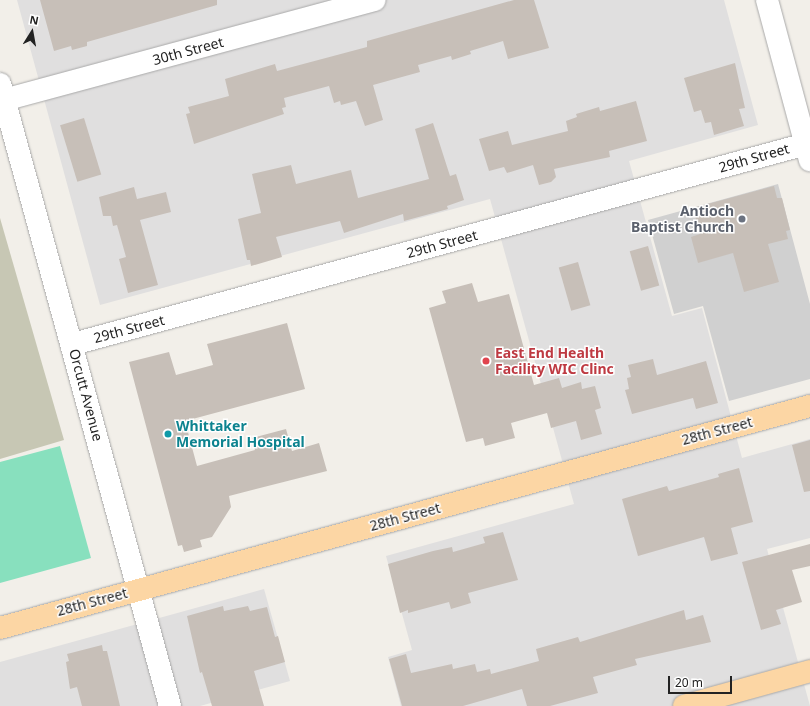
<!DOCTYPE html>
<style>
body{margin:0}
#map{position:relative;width:810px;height:706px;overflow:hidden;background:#f2efe9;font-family:"Noto Sans",sans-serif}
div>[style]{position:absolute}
.residential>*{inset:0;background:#e0dfdf}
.religious>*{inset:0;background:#d0d0d0}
.construction>*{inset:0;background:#c7c7b4}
.pitch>*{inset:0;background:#88e0be}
.building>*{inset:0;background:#c7bfb8;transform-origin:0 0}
.roads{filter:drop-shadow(0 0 1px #a9a9a9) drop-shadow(0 0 1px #a9a9a9)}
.minor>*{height:22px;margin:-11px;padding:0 11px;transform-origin:11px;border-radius:11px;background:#fff}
.major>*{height:22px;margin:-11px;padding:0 11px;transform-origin:11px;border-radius:11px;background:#fcd6a4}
.dots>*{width:11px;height:11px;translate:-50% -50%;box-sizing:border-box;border:2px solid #fff;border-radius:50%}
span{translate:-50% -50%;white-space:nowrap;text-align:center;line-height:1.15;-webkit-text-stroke:3px #fff;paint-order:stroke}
.street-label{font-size:14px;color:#222}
.worship-label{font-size:14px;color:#5b616d;font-weight:700}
.right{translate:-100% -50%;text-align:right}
.health-label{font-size:14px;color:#be3a42;font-weight:700}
.left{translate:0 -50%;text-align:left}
.culture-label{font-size:14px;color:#0d838f;font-weight:700}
.north{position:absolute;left:12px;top:12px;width:40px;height:40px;-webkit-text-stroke:3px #fff;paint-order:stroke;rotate:11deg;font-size:11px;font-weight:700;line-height:16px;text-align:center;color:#222}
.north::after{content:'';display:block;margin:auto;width:14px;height:18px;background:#222;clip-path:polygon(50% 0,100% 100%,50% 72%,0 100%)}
.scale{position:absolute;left:668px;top:676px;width:64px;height:18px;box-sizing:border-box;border:2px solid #222;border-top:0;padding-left:5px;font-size:12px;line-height:14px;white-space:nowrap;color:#222;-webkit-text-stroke:3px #fff;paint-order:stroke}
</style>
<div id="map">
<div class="residential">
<div style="clip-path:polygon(17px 0,724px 0,758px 125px,629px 161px,672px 316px,702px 308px,742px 458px,810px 439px,810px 538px,767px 549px,810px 706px,401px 706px,388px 657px,412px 650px,386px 556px,574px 504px,490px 199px,100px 305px)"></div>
<div style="clip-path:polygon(264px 589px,290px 681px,200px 706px,0 706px,0 662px)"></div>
</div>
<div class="religious">
<div style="clip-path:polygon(778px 184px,810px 304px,810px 379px,729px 401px,703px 306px,674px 314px,648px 220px)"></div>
</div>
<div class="construction">
<div style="clip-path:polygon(0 218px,64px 440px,0 459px)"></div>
</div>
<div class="pitch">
<div style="clip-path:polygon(60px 446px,91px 558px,0 583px,0 462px)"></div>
</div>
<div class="building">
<div style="clip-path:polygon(40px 0,217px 0,217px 5px,87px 42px,87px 46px,72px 50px,71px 46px,54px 51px)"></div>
<div style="clip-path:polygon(514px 0,534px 0,549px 48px,508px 59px,503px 41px,470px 51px,471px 54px,452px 60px,451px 56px,418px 65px,420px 72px,373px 85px,383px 120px,365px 126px,356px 101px,341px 105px,340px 101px,334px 103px,329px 86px,284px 98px,286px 107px,282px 108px,284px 114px,194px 144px,186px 114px,190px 113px,188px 107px,229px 96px,225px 79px,275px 64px,277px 71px,367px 47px,367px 41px)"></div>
<div style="clip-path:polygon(735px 63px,745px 108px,739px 109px,744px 126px,714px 135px,711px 122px,705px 123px,701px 110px,694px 112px,684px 78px)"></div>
<div style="clip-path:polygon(636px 101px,647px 141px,609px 151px,610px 157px,554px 169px,556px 177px,551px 182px,539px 185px,533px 165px,507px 173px,504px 167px,489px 171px,479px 139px,508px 131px,512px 145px,568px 131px,566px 121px,577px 117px,576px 114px,599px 107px,600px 111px)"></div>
<div style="left:84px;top:118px;width:59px;height:25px;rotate:73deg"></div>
<div style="clip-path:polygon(433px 123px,450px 176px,456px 174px,464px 200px,447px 206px,448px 209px,404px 221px,403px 214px,344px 233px,340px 221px,276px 237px,282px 257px,251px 266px,250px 260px,247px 260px,238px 219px,261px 213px,252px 174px,291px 165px,296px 184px,351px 170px,358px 198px,429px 179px,415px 129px)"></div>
<div style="clip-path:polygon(774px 186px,777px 198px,782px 198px,790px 230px,786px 231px,788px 239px,768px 244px,779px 282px,744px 292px,733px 253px,698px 263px,691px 237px,700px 234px,693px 208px)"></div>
<div style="clip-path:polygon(134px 187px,137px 199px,166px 192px,171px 212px,140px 220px,158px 285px,128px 293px,119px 259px,126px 257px,117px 225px,113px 226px,111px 216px,103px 216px,99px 197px)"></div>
<div style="left:648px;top:246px;width:41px;height:19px;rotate:74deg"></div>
<div style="left:578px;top:262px;width:45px;height:20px;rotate:74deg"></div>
<div style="clip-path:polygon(472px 283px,478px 302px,509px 294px,534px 385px,559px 378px,562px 388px,581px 382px,582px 389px,595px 386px,601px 408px,595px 410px,602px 434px,581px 440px,576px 421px,551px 428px,547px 413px,511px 423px,515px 438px,485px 446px,483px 438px,466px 442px,429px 308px,446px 303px,442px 291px)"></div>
<div style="clip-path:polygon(287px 323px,305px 389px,185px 421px,197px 466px,255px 450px,252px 438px,286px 429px,292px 451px,319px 443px,327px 471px,229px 496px,231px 507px,212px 537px,200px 540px,202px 547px,184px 552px,182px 545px,178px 546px,129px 362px,169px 352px,176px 375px,213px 365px,207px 344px)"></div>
<div style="clip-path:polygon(653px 359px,657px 375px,706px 361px,718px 403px,696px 409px,693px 398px,632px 414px,625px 390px,629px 389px,627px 378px,631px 377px,628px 365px)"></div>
<div style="clip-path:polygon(810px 440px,810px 491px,804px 492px,792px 445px)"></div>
<div style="clip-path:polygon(739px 468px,753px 522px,731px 528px,738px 554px,711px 561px,704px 537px,638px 556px,622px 499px,667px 486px,669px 491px,719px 477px,718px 474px)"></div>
<div style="clip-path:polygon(503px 532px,518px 580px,468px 593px,471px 603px,451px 609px,449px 602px,408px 613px,408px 610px,400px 613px,388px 564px,433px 551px,452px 547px,453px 552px,485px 543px,483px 537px)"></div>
<div style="clip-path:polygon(810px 544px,810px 566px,792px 570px,802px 602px,776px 610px,781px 624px,761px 630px,742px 562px)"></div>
<div style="clip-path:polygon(223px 606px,224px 611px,248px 606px,250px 611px,267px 607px,275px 637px,278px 636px,285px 662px,254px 671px,264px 706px,212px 706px,202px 672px,200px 673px,187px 616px)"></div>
<div style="clip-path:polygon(684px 610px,686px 620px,703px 615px,711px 642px,635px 659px,637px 665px,593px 677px,598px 693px,550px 706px,527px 706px,522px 689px,463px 706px,402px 706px,389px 659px,406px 654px,411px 673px,452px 664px,453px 669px,475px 664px,477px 672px,490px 669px,491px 674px,539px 661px,536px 649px,578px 637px,580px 642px)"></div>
<div style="clip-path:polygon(102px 645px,103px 651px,107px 651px,120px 706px,82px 706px,77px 687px,70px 689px,66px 662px,69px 661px,67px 654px)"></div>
</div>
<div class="roads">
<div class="minor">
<div style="left:767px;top:0;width:166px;rotate:75deg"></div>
<div style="left:0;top:84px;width:645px;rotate:74.71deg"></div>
<div style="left:0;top:101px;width:388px;rotate:-15.1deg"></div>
<div style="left:73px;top:344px;width:764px;rotate:-15.26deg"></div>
</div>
<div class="major">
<div style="left:0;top:628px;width:840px;rotate:-15.33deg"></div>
<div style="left:684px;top:706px;width:131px;rotate:-15.5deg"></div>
</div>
</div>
<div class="dots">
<div style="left:742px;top:219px;background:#6b7280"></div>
<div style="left:486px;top:361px;background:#e0444e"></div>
<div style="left:168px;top:434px;background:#0f9aa8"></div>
</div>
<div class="street-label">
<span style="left:188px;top:51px;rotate:-15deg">30th Street</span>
<span style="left:754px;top:158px;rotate:-16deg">29th Street</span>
<span style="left:442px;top:244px;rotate:-15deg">29th Street</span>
<span style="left:129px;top:329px;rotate:-15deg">29th Street</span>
<span style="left:86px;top:395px;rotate:75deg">Orcutt Avenue</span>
<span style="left:717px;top:431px;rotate:-15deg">28th Street</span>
<span style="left:405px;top:517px;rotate:-15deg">28th Street</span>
<span style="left:92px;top:602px;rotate:-15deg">28th Street</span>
</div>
<div class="worship-label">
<span class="right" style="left:734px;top:219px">Antioch<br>Baptist Church</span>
</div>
<div class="health-label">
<span class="left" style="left:495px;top:361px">East End Health<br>Facility WIC Clinc</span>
</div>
<div class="culture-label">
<span class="left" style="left:176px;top:434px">Whittaker<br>Memorial Hospital</span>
</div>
<div class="north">N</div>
<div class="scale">20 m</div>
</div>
